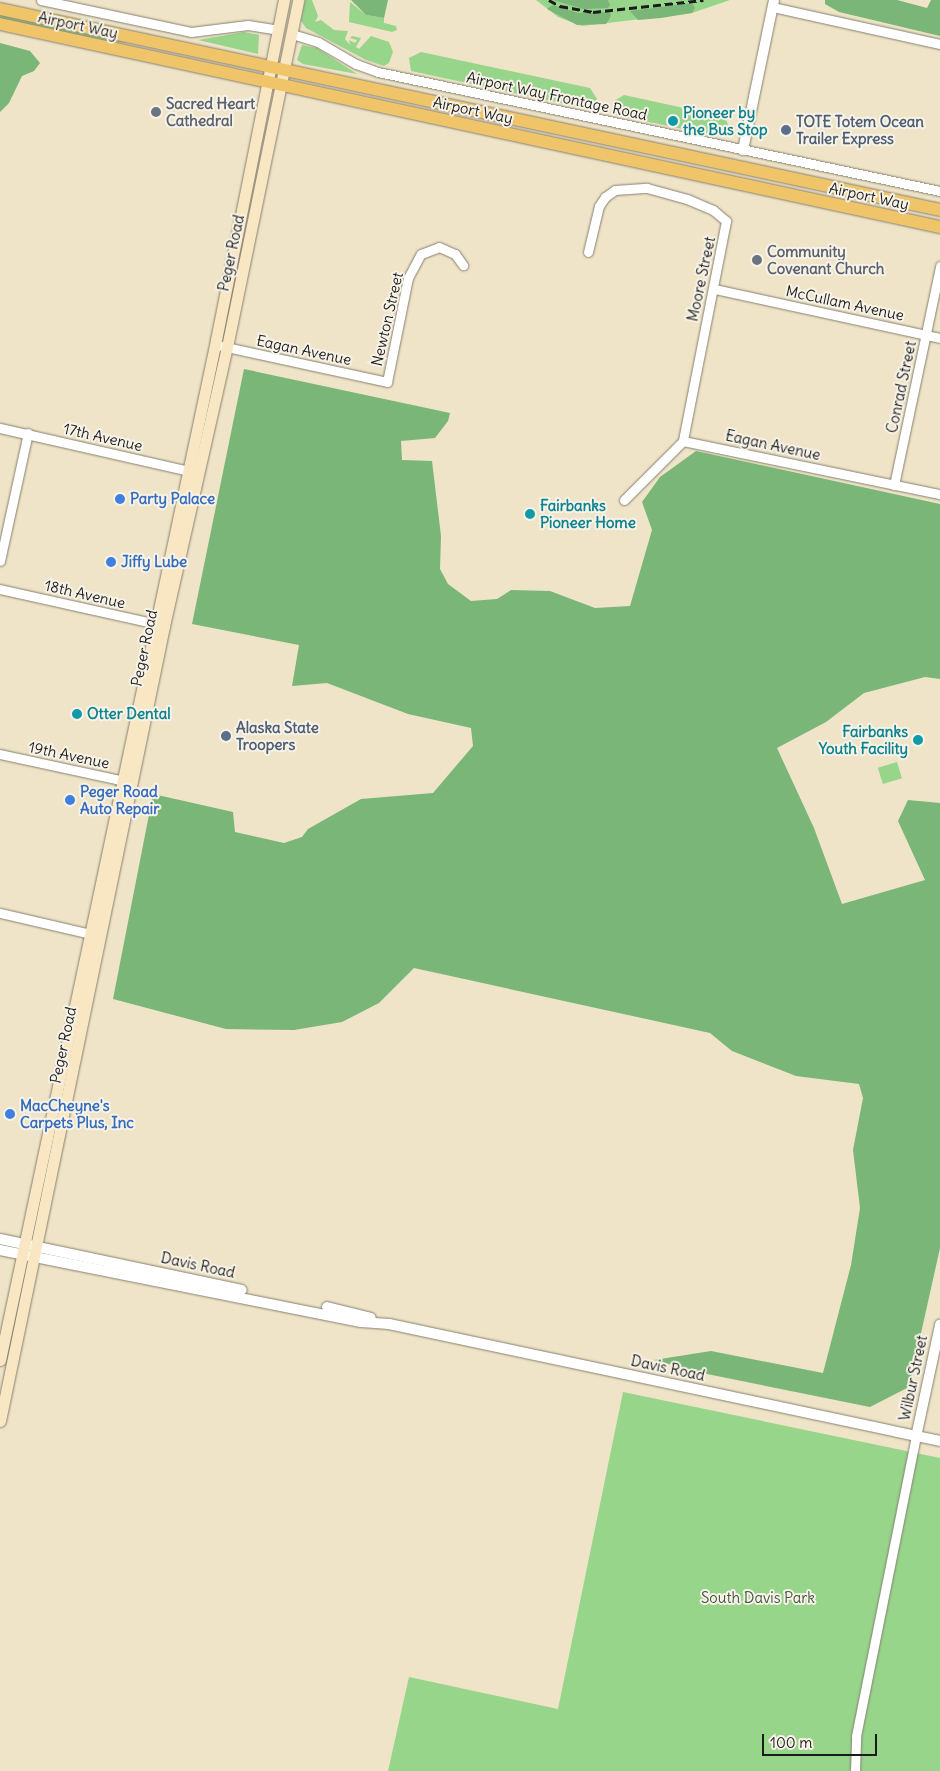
<!DOCTYPE html>
<style>
body{margin:0}
#map{position:relative;width:940px;height:1771px;overflow:hidden;background:#efe4c7;font-family:Delius,sans-serif}
div>[style]{position:absolute}
.green>*{inset:0;background:#97d58b;transform-origin:0 0}
.forest>*{inset:0;background:#79b677}
.roads{filter:drop-shadow(0 0 1px #868072) drop-shadow(0 0 1px #868072)}
.minor>*{height:9px;margin:-4.5px;padding:0 4.5px;transform-origin:4.5px;border-radius:4.5px;background:#fff}
.tertiary>*{height:10px;margin:-5px;padding:0 5px;transform-origin:5px;border-radius:5px;background:#fff}
.secondary>*{height:11px;margin:-5.5px;padding:0 5.5px;transform-origin:5.5px;border-radius:5.5px;background:#f9e7c3}
.primary>*{height:12px;margin:-6px;padding:0 6px;transform-origin:6px;border-radius:6px;background:#f0c469}
.rail>*{height:2.5px;margin-top:-1.25px;transform-origin:0;background:repeating-linear-gradient(90deg,#1c1c1c 0 8px,transparent 0 12px)}
.dots>*{width:14px;height:14px;translate:-50% -50%;box-sizing:border-box;border:2px solid #f7f3e8;border-radius:50%}
span{translate:-50% -50%;white-space:nowrap;text-align:center;line-height:1.15;-webkit-text-stroke:4px #f7f3e8;paint-order:stroke}
.street-label{font-size:15px;color:#1c1c1c}
.worship-label{font-size:15px;color:#5b616d;font-weight:700}
.left{translate:0 -50%;text-align:left}
.culture-label{font-size:15px;color:#0d838f;font-weight:700}
.right{translate:-100% -50%;text-align:right}
.service-label{font-size:15px;color:#4e5e75;font-weight:700}
.shop-label{font-size:15px;color:#366cbe;font-weight:700}
.park-label{font-size:15px;color:#41543d}
.scale{position:absolute;left:762px;top:1734px;width:115px;height:22px;box-sizing:border-box;border:2px solid #1c1c1c;border-top:0;padding-left:6px;font-size:15px;line-height:18px;white-space:nowrap;color:#1c1c1c;-webkit-text-stroke:4px #f7f3e8;paint-order:stroke}
</style>
<div id="map">
<div class="green">
<div style="clip-path:polygon(305px 0,312px 0,318px 16px,315px 22px,321px 20px,334px 30px,348px 31px,345px 39px,350px 45px,349px 40px,355px 43px,357px 40px,350px 38px,352px 36px,361px 38px,356px 47px,359px 49px,371px 36px,389px 42px,393px 52px,389px 63px,384px 66px,366px 60px,306px 28px,301px 21px)"></div>
<div style="clip-path:polygon(536px 0,730px 0,692px 13px,582px 26px,558px 17px)"></div>
<div style="clip-path:polygon(350px 2px,366px 15px,384px 18px,384px 23px,396px 26px,397px 30px,392px 32px,349px 22px)"></div>
<div style="clip-path:polygon(0 14px,129px 43px,106px 41px,0 19px)"></div>
<div style="clip-path:polygon(244px 32px,259px 35px,258px 54px,198px 40px)"></div>
<div style="clip-path:polygon(302px 45px,317px 48px,357px 74px,303px 64px,297px 60px)"></div>
<div style="clip-path:polygon(421px 52px,590px 88px,597px 99px,589px 109px,411px 71px,409px 58px)"></div>
<div style="clip-path:polygon(624px 95px,725px 117px,732px 135px,716px 136px,616px 115px,614px 101px)"></div>
<div style="left:897px;top:762px;width:17px;height:20px;rotate:73deg"></div>
<div style="clip-path:polygon(623px 1392px,940px 1458px,940px 1771px,388px 1771px,409px 1677px,558px 1709px)"></div>
</div>
<div class="forest">
<div style="clip-path:polygon(351px 0,388px 0,384px 18px,366px 15px)"></div>
<div style="clip-path:polygon(553px 0,608px 0,610px 5px,608px 8px,583px 9px)"></div>
<div style="clip-path:polygon(825px 0,897px 0,927px 8px,931px 0,940px 0,940px 36px,839px 12px,825px 4px)"></div>
<div style="clip-path:polygon(692px 3px,695px 8px,692px 13px,661px 18px,638px 20px,630px 11px)"></div>
<div style="clip-path:polygon(553px 5px,578px 13px,610px 12px,611px 16px,606px 24px,577px 25px,547px 9px)"></div>
<div style="clip-path:polygon(0 43px,30px 51px,40px 63px,34px 71px,22px 76px,9px 103px,0 112px)"></div>
<div style="clip-path:polygon(244px 369px,450px 413px,448px 421px,435px 438px,401px 441px,402px 460px,432px 461px,441px 536px,440px 569px,448px 584px,471px 601px,497px 599px,511px 590px,550px 591px,595px 608px,630px 606px,652px 530px,642px 502px,660px 477px,696px 451px,940px 504px,940px 679px,925px 677px,864px 693px,826px 722px,777px 748px,814px 828px,842px 904px,925px 880px,898px 821px,908px 800px,940px 803px,940px 1248px,909px 1387px,870px 1407px,707px 1374px,654px 1360px,711px 1351px,823px 1373px,851px 1265px,860px 1208px,853px 1150px,863px 1098px,859px 1084px,796px 1076px,732px 1051px,710px 1033px,414px 968px,379px 1003px,342px 1022px,294px 1030px,226px 1029px,113px 999px,153px 794px,233px 812px,235px 832px,284px 843px,302px 837px,308px 829px,361px 799px,433px 793px,473px 746px,471px 728px,408px 714px,327px 683px,292px 686px,299px 645px,192px 624px)"></div>
</div>
<div class="roads">
<div class="minor">
<div style="left:41px;top:0;width:153px;rotate:12deg"></div>
<div style="left:191px;top:32px;width:57px;rotate:-7deg"></div>
<div style="left:248px;top:25px;width:30px;rotate:9deg"></div>
<div style="left:773px;top:7px;width:171px;rotate:12.5deg"></div>
<div style="left:292px;top:34px;width:27px;rotate:17deg"></div>
<div style="left:318px;top:42px;width:44px;rotate:30.1deg"></div>
<div style="left:356px;top:64px;width:23px;rotate:20deg"></div>
<div style="left:378px;top:72px;width:574px;rotate:11.96deg"></div>
<div style="left:588px;top:252px;width:47px;rotate:-76.6deg"></div>
<div style="left:599px;top:206px;width:11px;rotate:-56deg"></div>
<div style="left:605px;top:197px;width:12px;rotate:-35deg"></div>
<div style="left:615px;top:190px;width:32px;rotate:-4deg"></div>
<div style="left:647px;top:188px;width:41px;rotate:15.4deg"></div>
<div style="left:687px;top:199px;width:28px;rotate:23deg"></div>
<div style="left:713px;top:210px;width:17px;rotate:40deg"></div>
<div style="left:726px;top:221px;width:224px;rotate:101.1deg"></div>
<div style="left:715px;top:289px;width:230px;rotate:12.3deg"></div>
<div style="left:222px;top:346px;width:169px;rotate:12.3deg"></div>
<div style="left:387px;top:382px;width:106px;rotate:-78.6deg"></div>
<div style="left:408px;top:278px;width:27px;rotate:-62deg"></div>
<div style="left:421px;top:254px;width:19px;rotate:-21deg"></div>
<div style="left:439px;top:247px;width:17px;rotate:24deg"></div>
<div style="left:455px;top:254px;width:14px;rotate:54deg"></div>
<div style="left:0;top:428px;width:199px;rotate:12.8deg"></div>
<div style="left:894px;top:485px;width:224px;rotate:-78.1deg"></div>
<div style="left:624px;top:500px;width:83px;rotate:-45deg"></div>
<div style="left:683px;top:441px;width:262px;rotate:11.7deg"></div>
<div style="left:0;top:561px;width:131px;rotate:-77.7deg"></div>
<div style="left:0;top:589px;width:165px;rotate:12.6deg"></div>
<div style="left:0;top:754px;width:132px;rotate:12.2deg"></div>
<div style="left:0;top:913px;width:98px;rotate:13deg"></div>
<div style="left:855px;top:1771px;width:35px;rotate:-88deg"></div>
<div style="left:856px;top:1736px;width:305px;rotate:-78.7deg"></div>
</div>
<div class="tertiary">
<div style="left:743px;top:150px;width:153px;rotate:-78.3deg"></div>
<div style="left:0;top:1239px;width:247px;rotate:11.9deg"></div>
<div style="left:0;top:1250px;width:368px;rotate:11.3deg"></div>
<div style="left:361px;top:1322px;width:28px;rotate:4deg"></div>
<div style="left:389px;top:1324px;width:563px;rotate:11.99deg"></div>
<div style="left:327px;top:1307px;width:45px;rotate:14deg"></div>
<div style="left:916px;top:1437px;width:115px;rotate:-77.9deg"></div>
</div>
<div class="secondary">
<div style="left:0;top:1360px;width:1043px;rotate:-78.04deg"></div>
<div style="left:216px;top:340px;width:347px;rotate:-78.7deg"></div>
<div style="left:0;top:1421px;width:812px;rotate:-78.34deg"></div>
<div style="left:164px;top:626px;width:286px;rotate:-77.3deg"></div>
<div style="left:227px;top:347px;width:354px;rotate:-78.4deg"></div>
</div>
<div class="primary">
<div style="left:0;top:9px;width:961px;rotate:12.07deg"></div>
<div style="left:0;top:24px;width:962px;rotate:12.19deg"></div>
</div>
</div>
<div class="rail">
<div style="left:549px;top:0;width:13px;rotate:29deg"></div>
<div style="left:560px;top:6px;width:34px;rotate:10deg"></div>
<div style="left:593px;top:12px;width:111px;rotate:-6.2deg"></div>
</div>
<div class="dots">
<div style="left:156px;top:112px;background:#6b7280"></div>
<div style="left:673px;top:121px;background:#0f9aa8"></div>
<div style="left:786px;top:130px;background:#5c6f8a"></div>
<div style="left:757px;top:260px;background:#6b7280"></div>
<div style="left:120px;top:499px;background:#3f7fe0"></div>
<div style="left:530px;top:514px;background:#0f9aa8"></div>
<div style="left:111px;top:562px;background:#3f7fe0"></div>
<div style="left:77px;top:714px;background:#0f9aa8"></div>
<div style="left:226px;top:736px;background:#5c6f8a"></div>
<div style="left:918px;top:740px;background:#0f9aa8"></div>
<div style="left:70px;top:800px;background:#3f7fe0"></div>
<div style="left:10px;top:1114px;background:#3f7fe0"></div>
</div>
<div class="street-label">
<span style="left:78px;top:25px;rotate:12deg">Airport Way</span>
<span style="left:557px;top:96px;rotate:12deg">Airport Way Frontage Road</span>
<span style="left:473px;top:110px;rotate:12deg">Airport Way</span>
<span style="left:869px;top:196px;rotate:12deg">Airport Way</span>
<span style="left:231px;top:253px;rotate:-78deg">Peger Road</span>
<span style="left:701px;top:279px;rotate:-78deg">Moore Street</span>
<span style="left:845px;top:303px;rotate:12deg">McCullam Avenue</span>
<span style="left:387px;top:319px;rotate:-77deg">Newton Street</span>
<span style="left:304px;top:350px;rotate:12deg">Eagan Avenue</span>
<span style="left:901px;top:387px;rotate:-78deg">Conrad Street</span>
<span style="left:103px;top:437px;rotate:13deg">17th Avenue</span>
<span style="left:773px;top:445px;rotate:12deg">Eagan Avenue</span>
<span style="left:85px;top:594px;rotate:13deg">18th Avenue</span>
<span style="left:144px;top:648px;rotate:-78deg">Peger Road</span>
<span style="left:69px;top:755px;rotate:12deg">19th Avenue</span>
<span style="left:63px;top:1045px;rotate:-78deg">Peger Road</span>
<span style="left:198px;top:1265px;rotate:12deg">Davis Road</span>
<span style="left:668px;top:1368px;rotate:12deg">Davis Road</span>
<span style="left:913px;top:1378px;rotate:-78deg">Wilbur Street</span>
</div>
<div class="worship-label">
<span class="left" style="left:166px;top:112px">Sacred Heart<br>Cathedral</span>
<span class="left" style="left:767px;top:260px">Community<br>Covenant Church</span>
</div>
<div class="culture-label">
<span class="left" style="left:683px;top:121px">Pioneer by<br>the Bus Stop</span>
<span class="left" style="left:540px;top:514px">Fairbanks<br>Pioneer Home</span>
<span class="left" style="left:87px;top:714px">Otter Dental</span>
<span class="right" style="left:908px;top:740px">Fairbanks<br>Youth Facility</span>
</div>
<div class="service-label">
<span class="left" style="left:796px;top:130px">TOTE Totem Ocean<br>Trailer Express</span>
<span class="left" style="left:236px;top:736px">Alaska State<br>Troopers</span>
</div>
<div class="shop-label">
<span class="left" style="left:130px;top:499px">Party Palace</span>
<span class="left" style="left:121px;top:562px">Jiffy Lube</span>
<span class="left" style="left:80px;top:800px">Peger Road<br>Auto Repair</span>
<span class="left" style="left:20px;top:1114px">MacCheyne's<br>Carpets Plus, Inc</span>
</div>
<div class="park-label">
<span style="left:758px;top:1598px">South Davis Park</span>
</div>
<div class="scale">100 m</div>
</div>
